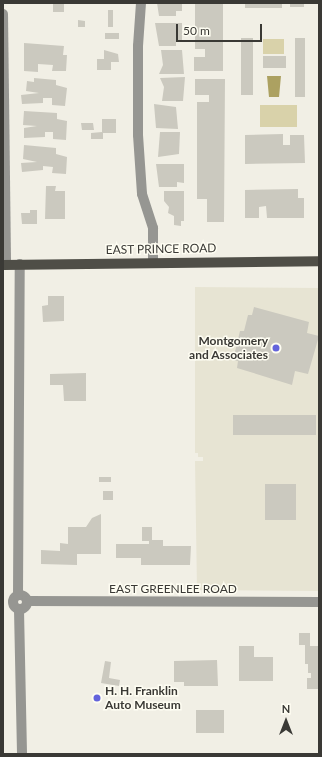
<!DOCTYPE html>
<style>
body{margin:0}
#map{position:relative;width:322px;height:757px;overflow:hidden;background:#f1efe5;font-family:Lato,sans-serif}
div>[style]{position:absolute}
.built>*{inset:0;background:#e7e4d3}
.green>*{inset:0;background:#d9d2aa;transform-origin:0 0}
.water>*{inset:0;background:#aca161}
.building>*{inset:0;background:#cbc9bf;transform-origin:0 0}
.minor>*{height:10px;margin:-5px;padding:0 5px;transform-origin:5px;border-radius:5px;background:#969692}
.minor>.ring{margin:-5px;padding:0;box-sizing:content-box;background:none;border:10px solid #969692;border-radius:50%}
.major>*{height:10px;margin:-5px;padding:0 5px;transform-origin:5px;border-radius:5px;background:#4f4e47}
.dots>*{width:11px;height:11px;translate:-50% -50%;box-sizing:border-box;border:2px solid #fefdf2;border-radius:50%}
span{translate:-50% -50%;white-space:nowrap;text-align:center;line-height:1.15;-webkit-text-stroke:3px #fefdf2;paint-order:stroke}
.street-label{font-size:12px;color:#3a3935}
.poi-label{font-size:12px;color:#3a3935;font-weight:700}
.right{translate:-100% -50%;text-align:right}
.left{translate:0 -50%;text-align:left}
.frame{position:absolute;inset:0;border:4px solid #3a3935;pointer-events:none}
.north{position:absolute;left:266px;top:701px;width:40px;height:40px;-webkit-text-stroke:3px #fefdf2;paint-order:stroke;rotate:0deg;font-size:11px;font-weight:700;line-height:16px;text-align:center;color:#3a3935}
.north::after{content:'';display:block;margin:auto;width:14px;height:18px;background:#3a3935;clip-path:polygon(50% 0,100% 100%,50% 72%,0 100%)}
.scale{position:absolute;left:176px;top:24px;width:86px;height:18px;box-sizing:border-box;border:2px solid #3a3935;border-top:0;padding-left:5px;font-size:12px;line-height:14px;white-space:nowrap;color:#3a3935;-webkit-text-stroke:3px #fefdf2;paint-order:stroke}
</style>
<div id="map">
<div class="built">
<div style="clip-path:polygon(195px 287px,319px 288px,319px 591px,197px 590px,195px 461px,203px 461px,203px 457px,198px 457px,198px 453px,195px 453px)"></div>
</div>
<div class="green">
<div style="left:263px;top:39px;width:21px;height:15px"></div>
<div style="left:297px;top:105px;width:22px;height:37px;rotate:90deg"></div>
</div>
<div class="water">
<div style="clip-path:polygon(267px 76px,281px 76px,279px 97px,269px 97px)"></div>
</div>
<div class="building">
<div style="left:53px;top:3px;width:11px;height:9px"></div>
<div style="clip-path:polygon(157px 3px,182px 3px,182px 11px,176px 11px,176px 16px,159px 16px)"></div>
<div style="clip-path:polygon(195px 3px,223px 3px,223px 71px,194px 71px,194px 57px,205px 57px,205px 49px,195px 49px)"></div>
<div style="left:245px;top:3px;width:37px;height:5px"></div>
<div style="left:290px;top:3px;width:14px;height:4px"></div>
<div style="left:108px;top:10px;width:5px;height:17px"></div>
<div style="clip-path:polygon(78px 20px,85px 21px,85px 27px,78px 27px)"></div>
<div style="clip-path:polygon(155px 23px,182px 23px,182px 41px,176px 42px,176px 46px,159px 46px)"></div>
<div style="left:105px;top:33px;width:14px;height:6px"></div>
<div style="left:253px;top:38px;width:57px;height:12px;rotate:90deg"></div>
<div style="left:295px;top:38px;width:10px;height:59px"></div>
<div style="clip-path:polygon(24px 43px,64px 46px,63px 55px,67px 55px,66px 71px,52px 71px,53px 65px,38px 64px,38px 72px,24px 71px)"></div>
<div style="clip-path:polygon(104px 50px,118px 54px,119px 62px,111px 62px,111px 70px,97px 70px,97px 59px,104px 59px)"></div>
<div style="clip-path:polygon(161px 50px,182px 50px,184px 74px,159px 74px,163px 65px)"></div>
<div style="left:263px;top:56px;width:23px;height:12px"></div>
<div style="clip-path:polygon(185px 77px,183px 101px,162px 101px,164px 87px,160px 78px)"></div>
<div style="clip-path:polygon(34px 78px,56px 80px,56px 85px,67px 88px,65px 106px,52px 105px,52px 98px,43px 98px,43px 103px,22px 104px,21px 95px,39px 93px,26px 91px,27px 81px,34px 82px)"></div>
<div style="clip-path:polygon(195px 79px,225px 79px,224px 222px,207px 222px,207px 199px,197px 199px,197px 102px,209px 102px,209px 95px,195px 95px)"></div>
<div style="clip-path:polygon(154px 104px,176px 107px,178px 129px,156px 128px)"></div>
<div style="clip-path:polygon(24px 111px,57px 113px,57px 119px,67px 121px,66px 140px,53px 139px,53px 132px,45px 132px,45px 137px,24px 138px,24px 128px,37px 126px,23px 125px)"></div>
<div style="clip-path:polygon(102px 119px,116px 119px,116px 133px,103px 133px,103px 139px,91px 139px,91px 133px,102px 132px)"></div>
<div style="clip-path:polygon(81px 123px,93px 123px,94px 130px,82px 130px)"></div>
<div style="clip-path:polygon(160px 132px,180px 132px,179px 154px,158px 157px)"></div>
<div style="clip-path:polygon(283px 134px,283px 145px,290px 145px,290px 135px,304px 135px,305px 163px,245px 164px,245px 135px)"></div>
<div style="clip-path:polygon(24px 145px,56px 148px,56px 154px,67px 157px,66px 174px,52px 173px,53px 167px,43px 166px,43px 170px,22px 172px,21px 163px,37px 162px,23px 159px)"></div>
<div style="clip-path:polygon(156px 164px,184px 164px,184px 183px,177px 182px,177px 187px,159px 187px)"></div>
<div style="clip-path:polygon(46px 186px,56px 186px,55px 191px,65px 191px,65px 219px,45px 219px)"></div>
<div style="clip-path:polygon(298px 189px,298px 198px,304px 198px,304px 218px,267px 218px,266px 206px,259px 207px,259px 218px,245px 218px,245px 190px)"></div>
<div style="clip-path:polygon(164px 191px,184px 191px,184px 221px,181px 221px,181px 226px,174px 225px,174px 216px,168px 213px,169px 207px,164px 201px)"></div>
<div style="clip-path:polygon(30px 210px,37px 210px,37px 224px,22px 224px,21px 213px,30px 213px)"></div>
<div style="clip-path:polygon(48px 296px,64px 296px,64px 321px,43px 322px,42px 306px,48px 305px)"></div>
<div style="clip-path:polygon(254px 307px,309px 322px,307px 333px,319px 336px,308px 374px,295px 371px,292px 385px,237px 368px,238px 361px,233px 360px,240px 331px,244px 331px,248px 315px,252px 315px)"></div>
<div style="clip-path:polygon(86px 373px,86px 401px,64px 401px,63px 385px,50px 385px,50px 374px)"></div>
<div style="left:233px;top:415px;width:83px;height:20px"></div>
<div style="left:99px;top:477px;width:12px;height:5px"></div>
<div style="left:265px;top:484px;width:31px;height:36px"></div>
<div style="left:103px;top:491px;width:10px;height:9px"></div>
<div style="clip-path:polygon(101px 514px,101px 554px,77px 554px,77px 565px,41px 564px,41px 550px,60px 551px,60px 543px,68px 544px,68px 527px,86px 527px,92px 518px)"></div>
<div style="clip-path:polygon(142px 527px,152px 527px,152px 540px,163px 540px,163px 546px,191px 546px,190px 565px,141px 565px,141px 558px,116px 558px,116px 544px,149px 544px,149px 541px,142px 541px)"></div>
<div style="clip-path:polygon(299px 633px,310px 633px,310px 646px,319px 646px,319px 689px,307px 689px,307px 678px,311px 678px,311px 673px,308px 673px,308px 664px,305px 664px,305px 645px,299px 645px)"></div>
<div style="clip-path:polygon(239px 646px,254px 646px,254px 657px,273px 657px,273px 681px,239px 681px)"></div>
<div style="clip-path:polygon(217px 660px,218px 686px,184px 686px,184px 682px,174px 682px,174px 661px)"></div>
<div style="clip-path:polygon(105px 661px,111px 662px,109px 678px,120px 680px,119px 686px,101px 683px)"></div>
<div style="left:196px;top:710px;width:28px;height:23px"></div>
</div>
<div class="minor">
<div style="left:141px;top:3px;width:43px;rotate:94deg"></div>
<div style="left:138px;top:46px;width:89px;rotate:90deg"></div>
<div style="left:138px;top:135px;width:59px;rotate:86.1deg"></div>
<div style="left:142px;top:194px;width:36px;rotate:72deg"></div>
<div style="left:153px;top:228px;width:34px;rotate:90deg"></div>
<div style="left:3px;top:14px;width:251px;rotate:89.3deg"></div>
<div class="ring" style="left:13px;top:595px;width:4px;height:4px"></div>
<div style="left:18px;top:595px;width:331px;rotate:-89.7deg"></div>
<div style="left:27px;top:601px;width:292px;rotate:0.2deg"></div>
<div style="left:19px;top:610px;width:144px;rotate:88.8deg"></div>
</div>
<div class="major">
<div style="left:3px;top:265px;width:316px;rotate:-0.7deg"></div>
</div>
<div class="dots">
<div style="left:276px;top:348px;background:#6363dc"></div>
<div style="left:97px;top:698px;background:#6363dc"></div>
</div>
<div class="street-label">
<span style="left:161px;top:249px;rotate:-1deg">EAST PRINCE ROAD</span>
<span style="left:173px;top:589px">EAST GREENLEE ROAD</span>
</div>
<div class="poi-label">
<span class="right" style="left:268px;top:348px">Montgomery<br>and Associates</span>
<span class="left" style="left:105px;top:698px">H. H. Franklin<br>Auto Museum</span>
</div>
<div class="frame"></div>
<div class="north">N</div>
<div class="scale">50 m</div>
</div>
